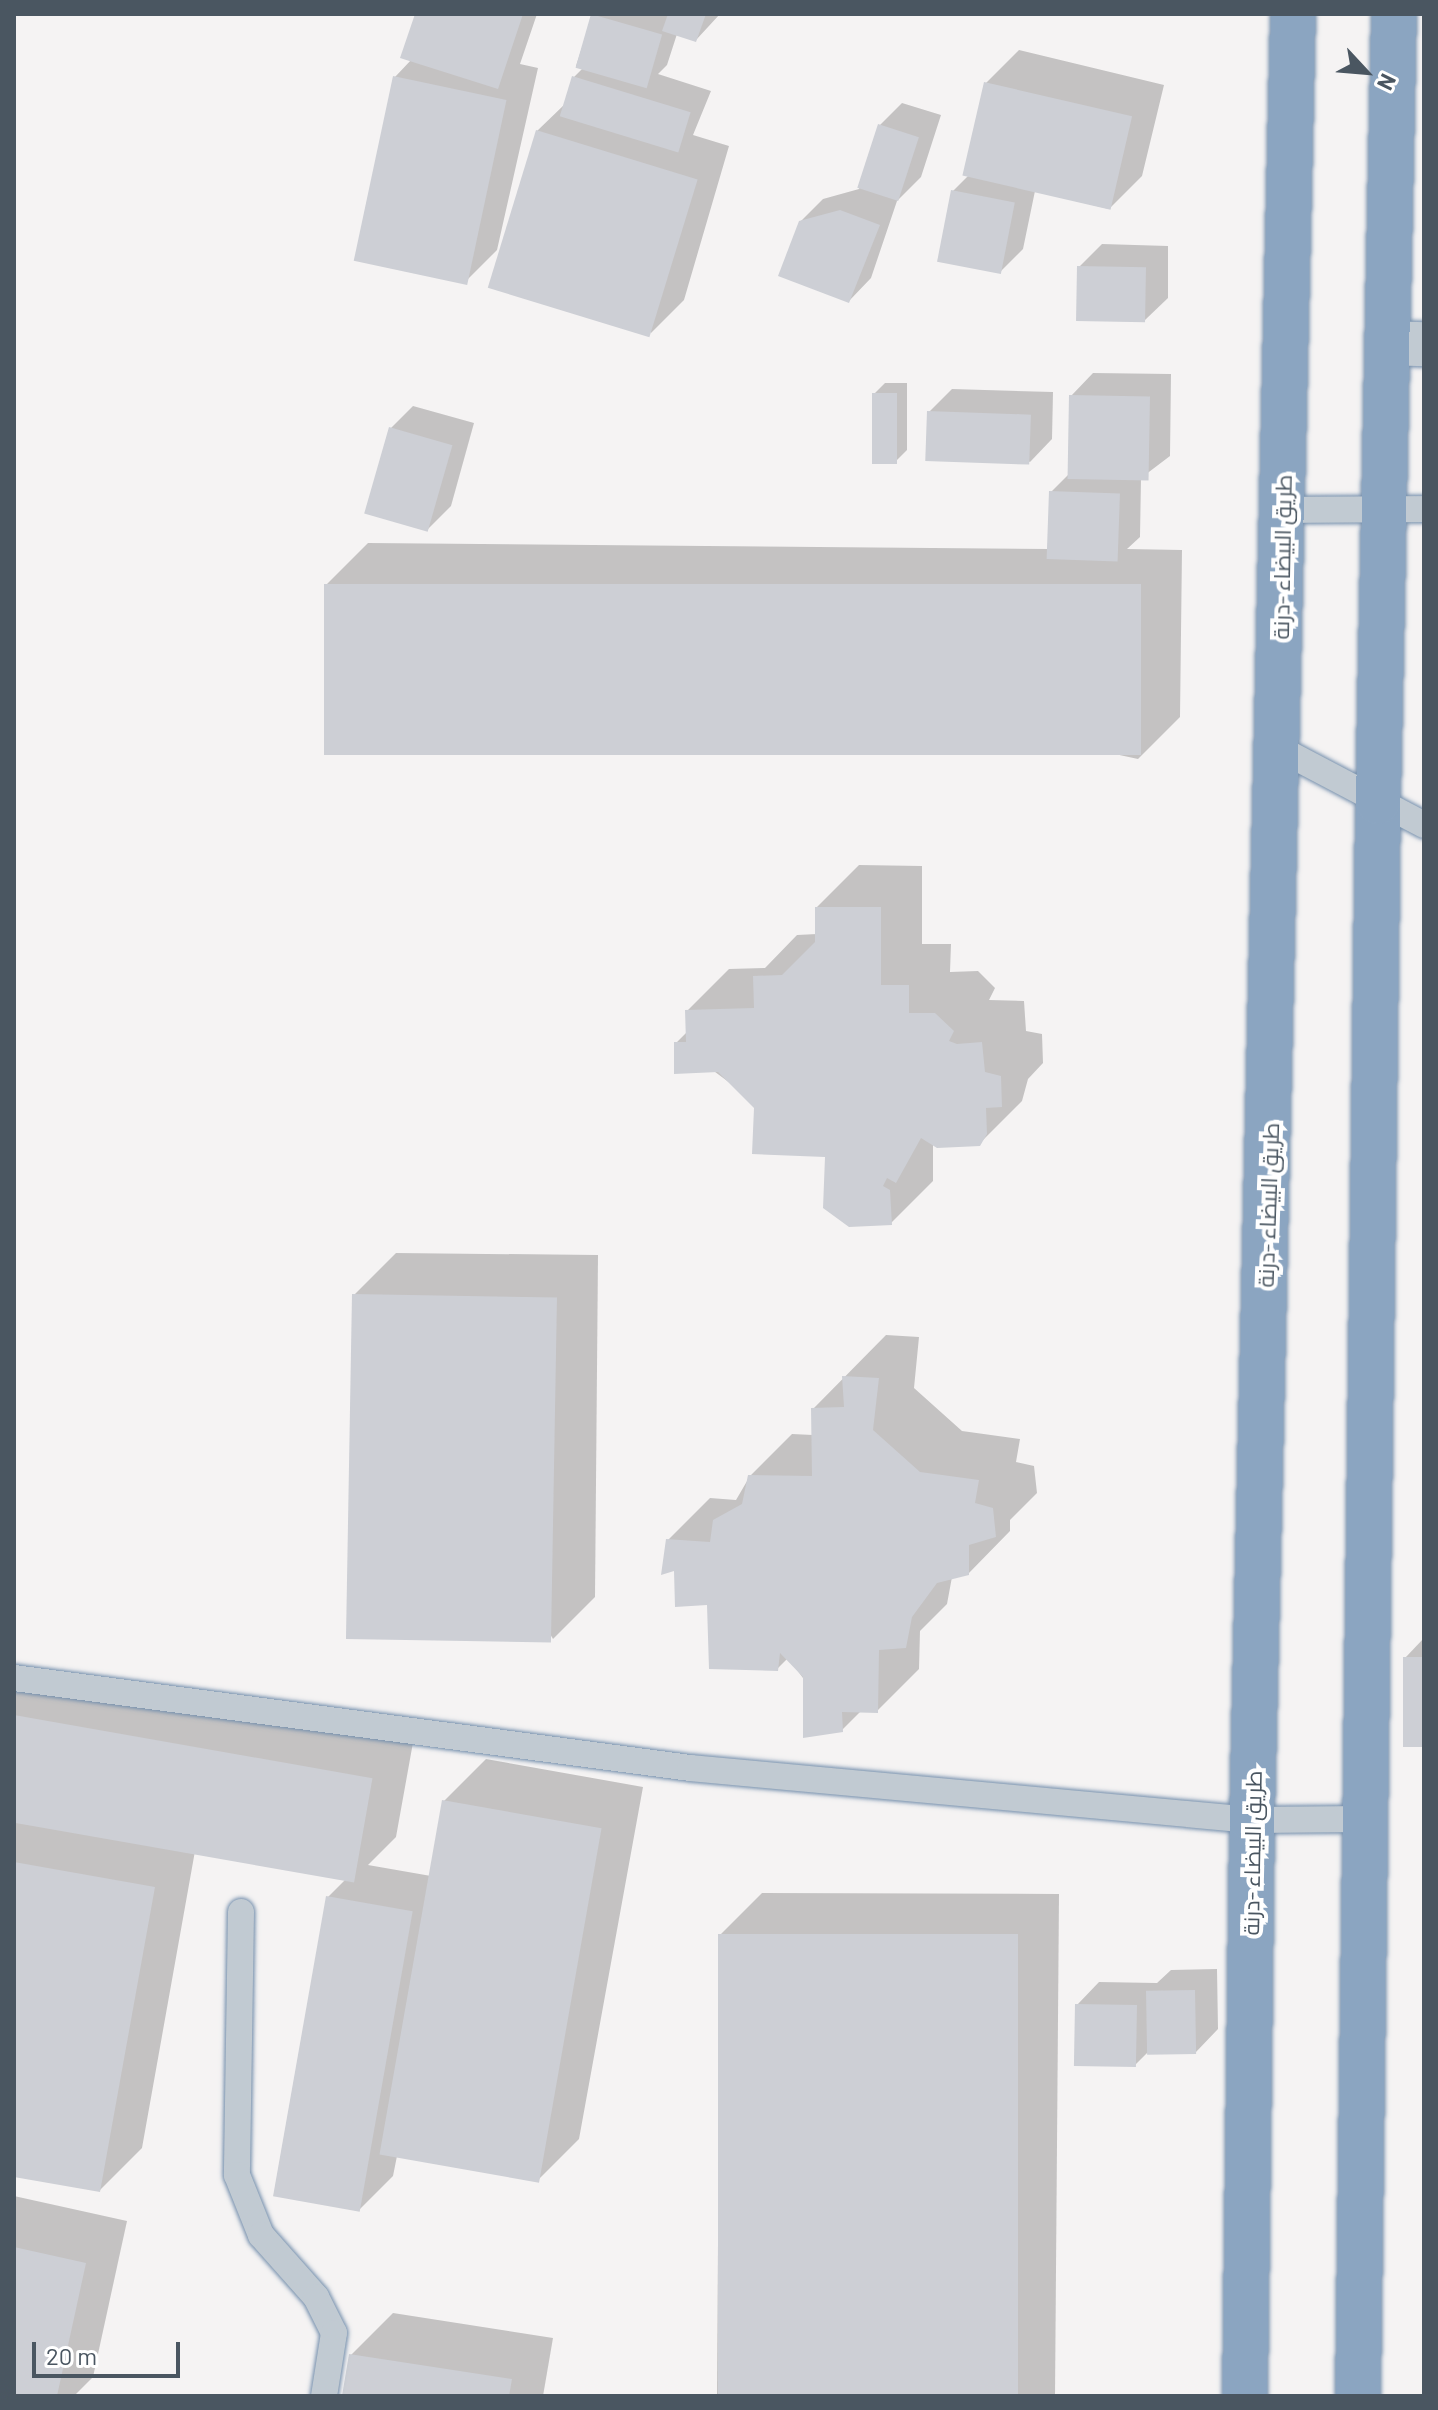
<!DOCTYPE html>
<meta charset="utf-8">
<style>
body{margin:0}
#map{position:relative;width:1438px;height:2410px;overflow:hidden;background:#f5f3f3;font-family:Barlow,Cairo,sans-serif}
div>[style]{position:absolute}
.shadow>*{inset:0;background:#0003}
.building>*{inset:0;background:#cdcfd5;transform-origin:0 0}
.roads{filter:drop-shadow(0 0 2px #7690ad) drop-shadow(0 0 2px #7690ad)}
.lane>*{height:26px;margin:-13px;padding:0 13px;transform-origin:13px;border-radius:13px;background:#c1cad2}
.street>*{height:44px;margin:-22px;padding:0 22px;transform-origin:22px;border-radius:22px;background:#c1cad2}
.highway>*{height:44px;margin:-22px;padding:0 22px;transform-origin:22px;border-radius:22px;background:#8ba5c1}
span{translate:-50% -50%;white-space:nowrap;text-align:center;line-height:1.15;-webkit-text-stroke:8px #fff;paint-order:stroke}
.street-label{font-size:22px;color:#4a5661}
.frame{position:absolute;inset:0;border:16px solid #4a5661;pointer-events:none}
.north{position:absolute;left:1326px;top:32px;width:80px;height:80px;-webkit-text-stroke:6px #fff;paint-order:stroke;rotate:116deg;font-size:22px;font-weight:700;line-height:32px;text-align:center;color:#4a5661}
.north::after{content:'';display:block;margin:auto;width:28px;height:36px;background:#4a5661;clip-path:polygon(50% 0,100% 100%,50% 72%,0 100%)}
.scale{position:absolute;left:32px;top:2342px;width:148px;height:36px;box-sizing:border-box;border:4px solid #4a5661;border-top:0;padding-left:10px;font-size:24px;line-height:28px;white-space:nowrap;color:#4a5661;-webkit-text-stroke:6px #fff;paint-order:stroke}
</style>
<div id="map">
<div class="shadow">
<div style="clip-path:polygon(417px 14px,537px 14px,520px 64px,538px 68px,497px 250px,464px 283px,395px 77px,412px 59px)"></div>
<div style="clip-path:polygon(593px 14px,720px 14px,696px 40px,677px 34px,667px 65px,658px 74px,711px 91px,693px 135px,729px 146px,684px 300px,651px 333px,537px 131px,565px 104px,574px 77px,583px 68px,576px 66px)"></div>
<div style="clip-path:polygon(1019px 50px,1164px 85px,1142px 176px,1109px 209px,1035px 191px,1023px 249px,1000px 272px,953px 191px,969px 175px,986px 83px)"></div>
<div style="clip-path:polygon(902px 103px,941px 115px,921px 177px,897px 201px,871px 278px,849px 301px,800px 222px,823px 199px,859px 189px,880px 125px)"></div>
<div style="clip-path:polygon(1102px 244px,1168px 246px,1168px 298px,1145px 320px,1079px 267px)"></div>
<div style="clip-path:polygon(1093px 373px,1171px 374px,1170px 456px,1141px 478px,1140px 537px,1127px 549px,1182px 550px,1180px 717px,1138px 759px,326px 585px,368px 543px,1050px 549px,1051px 492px,1069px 474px,1071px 396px)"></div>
<div style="clip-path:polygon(885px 383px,907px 383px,907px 450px,896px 461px,874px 394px)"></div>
<div style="clip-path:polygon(952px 389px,1053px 392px,1052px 439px,1030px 462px,929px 412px)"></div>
<div style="clip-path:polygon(413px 406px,474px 423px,451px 506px,428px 529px,391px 428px)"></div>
<div style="clip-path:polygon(859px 865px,922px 866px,922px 944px,951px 944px,950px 972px,978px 971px,995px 988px,989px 1000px,1024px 1001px,1026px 1031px,1042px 1034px,1043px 1063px,1028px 1079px,1022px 1101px,979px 1144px,933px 1143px,933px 1181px,891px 1223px,827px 1155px,676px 1043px,688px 1031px,687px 1011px,729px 969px,765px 968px,797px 935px,817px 934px,817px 907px)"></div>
<div style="clip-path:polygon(396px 1253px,598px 1255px,595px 1597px,553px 1639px,354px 1295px)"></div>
<div style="clip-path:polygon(886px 1335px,919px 1337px,914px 1388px,962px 1431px,1020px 1439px,1016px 1462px,1034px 1466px,1037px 1493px,1010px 1520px,1010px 1531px,968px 1574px,952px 1577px,947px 1604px,920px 1631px,919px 1669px,877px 1711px,862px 1710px,842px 1730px,788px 1658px,777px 1669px,675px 1569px,668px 1540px,710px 1498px,736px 1500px,750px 1476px,792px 1434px,813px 1435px,813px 1409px)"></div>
<div style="clip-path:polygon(1424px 1638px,1424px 1746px,1405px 1658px)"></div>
<div style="clip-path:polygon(14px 1667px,414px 1737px,396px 1837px,368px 1865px,431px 1876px,444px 1801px,486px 1759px,643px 1787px,579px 2139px,537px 2181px,397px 2156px,393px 2176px,360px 2209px,328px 1897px,347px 1878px,195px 1851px,142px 2148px,100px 2190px,14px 2175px)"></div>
<div style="clip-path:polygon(762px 1893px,1059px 1894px,1055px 2396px,717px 2396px,720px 1935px)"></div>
<div style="clip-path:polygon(1217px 1969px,1218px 2029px,1196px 2052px,1150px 2050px,1135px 2065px,1077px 2005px,1099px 1982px,1157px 1983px,1171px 1970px)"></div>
<div style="clip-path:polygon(14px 2196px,127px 2221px,93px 2377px,74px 2396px,14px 2396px)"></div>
<div style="clip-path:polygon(393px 2313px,553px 2338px,543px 2396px,344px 2396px,351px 2355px)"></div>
</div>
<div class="building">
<div style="clip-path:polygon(415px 14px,523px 14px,498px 89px,400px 58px)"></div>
<div style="left:591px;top:14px;width:74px;height:56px;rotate:16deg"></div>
<div style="clip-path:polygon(668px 14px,706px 14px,696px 42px,662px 31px)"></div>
<div style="left:393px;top:76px;width:116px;height:189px;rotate:12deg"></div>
<div style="left:572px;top:76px;width:124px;height:42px;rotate:17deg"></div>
<div style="left:984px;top:82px;width:152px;height:96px;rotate:13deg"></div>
<div style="left:878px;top:124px;width:43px;height:67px;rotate:18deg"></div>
<div style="left:536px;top:130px;width:169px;height:165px;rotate:17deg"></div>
<div style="left:951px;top:190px;width:65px;height:73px;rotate:11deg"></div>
<div style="clip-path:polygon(840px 210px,880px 225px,849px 303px,778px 276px,799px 221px)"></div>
<div style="left:1077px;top:266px;width:69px;height:55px;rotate:1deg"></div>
<div style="left:872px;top:393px;width:25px;height:71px"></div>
<div style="left:1069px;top:395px;width:81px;height:84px;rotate:1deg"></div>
<div style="left:927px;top:411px;width:104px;height:50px;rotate:2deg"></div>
<div style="left:389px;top:427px;width:66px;height:90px;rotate:16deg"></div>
<div style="left:1049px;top:491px;width:71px;height:68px;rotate:2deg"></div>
<div style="left:324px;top:584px;width:817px;height:171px"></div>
<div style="clip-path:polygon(815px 907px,881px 907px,881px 985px,909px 985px,909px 1013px,935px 1013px,954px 1031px,949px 1041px,957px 1044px,982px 1042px,985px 1072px,1001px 1076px,1002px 1107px,986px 1108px,987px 1134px,980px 1146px,937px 1148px,921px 1138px,896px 1183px,887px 1178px,883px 1186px,890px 1190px,892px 1225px,849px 1227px,823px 1208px,825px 1157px,752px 1154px,754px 1108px,718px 1072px,674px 1074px,674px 1042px,686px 1042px,685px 1010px,754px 1008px,753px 976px,782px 975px,815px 942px)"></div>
<div style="left:352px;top:1294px;width:205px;height:345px;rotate:1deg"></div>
<div style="clip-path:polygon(842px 1376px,879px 1378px,873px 1430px,920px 1472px,979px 1480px,975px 1503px,993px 1508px,996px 1537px,969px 1545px,969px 1575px,937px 1583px,912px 1617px,906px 1648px,879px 1650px,878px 1713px,842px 1712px,843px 1732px,803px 1738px,803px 1677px,780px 1653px,778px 1671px,709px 1669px,707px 1605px,675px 1607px,674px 1571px,661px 1575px,666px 1539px,710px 1542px,713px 1520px,742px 1504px,748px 1475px,812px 1476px,811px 1408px,844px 1407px)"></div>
<div style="left:1403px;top:1657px;width:21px;height:90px"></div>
<div style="left:14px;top:1715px;width:364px;height:106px;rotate:10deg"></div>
<div style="left:442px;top:1800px;width:162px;height:360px;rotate:10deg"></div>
<div style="clip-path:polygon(14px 1862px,155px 1887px,100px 2192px,14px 2177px)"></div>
<div style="left:326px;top:1896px;width:88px;height:305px;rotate:10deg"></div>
<div style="left:718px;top:1934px;width:300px;height:462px"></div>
<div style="left:1195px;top:1990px;width:64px;height:49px;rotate:89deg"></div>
<div style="left:1075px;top:2004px;width:62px;height:62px;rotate:1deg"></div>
<div style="clip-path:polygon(14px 2247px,86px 2263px,57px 2396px,14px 2396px)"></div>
<div style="clip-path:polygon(349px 2354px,512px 2379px,509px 2396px,342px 2396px)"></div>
</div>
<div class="roads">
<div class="lane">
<div style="left:1282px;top:510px;width:142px;rotate:-0.4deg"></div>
<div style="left:1280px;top:749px;width:163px;rotate:27.8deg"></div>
<div style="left:14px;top:1678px;width:682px;rotate:7.58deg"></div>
<div style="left:690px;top:1768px;width:564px;rotate:5.29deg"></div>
<div style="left:1252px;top:1820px;width:112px;rotate:-0.5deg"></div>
<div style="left:241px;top:1912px;width:263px;rotate:90.9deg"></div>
<div style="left:237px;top:2175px;width:65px;rotate:68.2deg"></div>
<div style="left:261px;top:2235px;width:83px;rotate:48.4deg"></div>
<div style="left:316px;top:2297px;width:40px;rotate:63.4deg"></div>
<div style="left:334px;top:2333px;width:64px;rotate:99deg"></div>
</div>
<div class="street">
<div style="left:1388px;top:343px;width:36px;rotate:2deg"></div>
</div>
<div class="highway">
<div style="left:1245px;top:2396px;width:576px;rotate:-89.3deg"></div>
<div style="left:1252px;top:1820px;width:1806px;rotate:-88.7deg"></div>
<div style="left:1358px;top:2396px;width:1594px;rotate:-89.28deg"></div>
<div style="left:1378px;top:802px;width:788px;rotate:-88.84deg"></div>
</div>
</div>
<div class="street-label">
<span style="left:1282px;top:557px;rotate:-89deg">طريق البيضاء -درنة</span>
<span style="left:1268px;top:1205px;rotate:-88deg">طريق البيضاء -درنة</span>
<span style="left:1252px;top:1853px;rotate:-89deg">طريق البيضاء -درنة</span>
</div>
<div class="frame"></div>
<div class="north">N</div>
<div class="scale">20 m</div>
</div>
